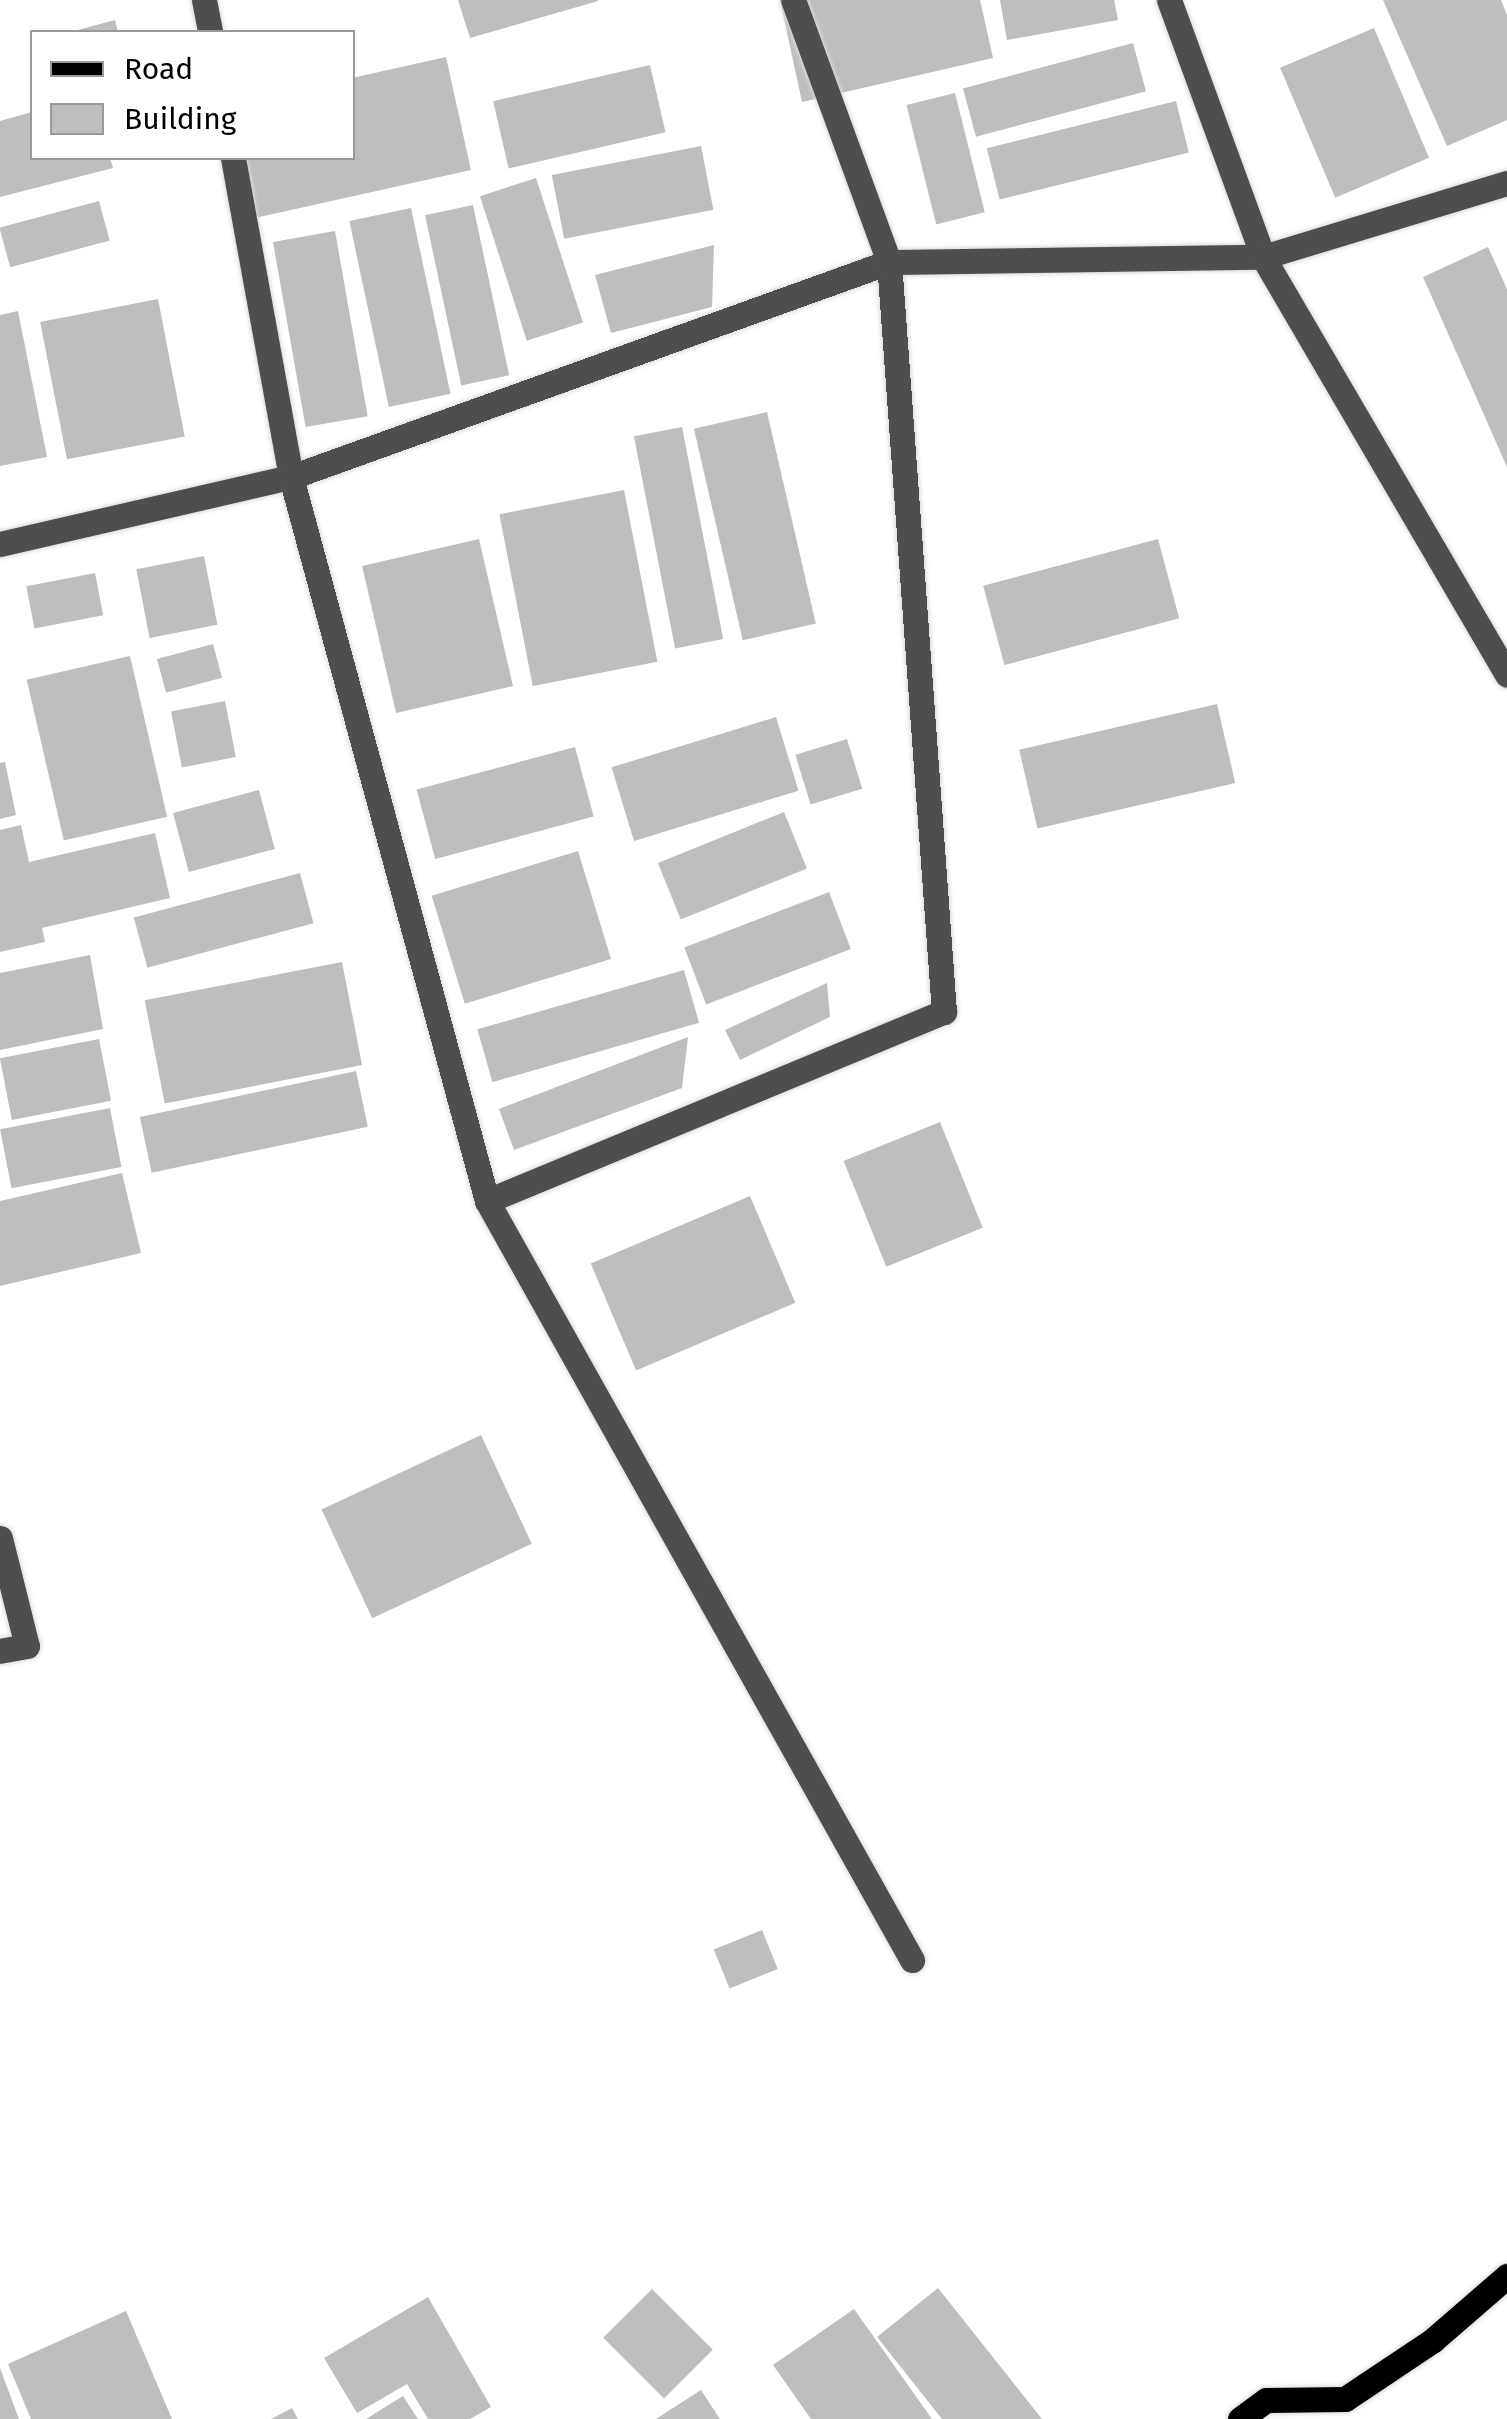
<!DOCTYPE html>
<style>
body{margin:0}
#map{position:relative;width:1507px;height:2419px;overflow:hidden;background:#fff;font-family:"Fira Sans",sans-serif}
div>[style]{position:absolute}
.building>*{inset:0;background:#bebebe;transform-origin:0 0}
.roads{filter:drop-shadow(0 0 2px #dbdbdb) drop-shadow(0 0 2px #dbdbdb)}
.minor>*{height:25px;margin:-12.5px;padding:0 12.5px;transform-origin:12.5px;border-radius:12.5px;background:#4e4e4e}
.major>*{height:25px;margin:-12.5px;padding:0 12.5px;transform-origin:12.5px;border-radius:12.5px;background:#000}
span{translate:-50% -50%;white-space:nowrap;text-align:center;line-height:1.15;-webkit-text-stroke:9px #fff;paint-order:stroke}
.legend{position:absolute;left:30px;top:30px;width:325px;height:130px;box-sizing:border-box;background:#fff;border:2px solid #999;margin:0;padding:12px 18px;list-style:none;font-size:30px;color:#000}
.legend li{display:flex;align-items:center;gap:20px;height:50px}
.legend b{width:50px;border:2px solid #999}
</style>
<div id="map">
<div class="building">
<div style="clip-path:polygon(458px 0,598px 0,598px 1px,470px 38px)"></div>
<div style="clip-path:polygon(780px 0,980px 0,993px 58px,802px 102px)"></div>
<div style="clip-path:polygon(1000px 0,1114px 0,1118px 20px,1007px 40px)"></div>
<div style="clip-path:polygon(1383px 0,1501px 0,1507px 15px,1507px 120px,1447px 146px)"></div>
<div style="clip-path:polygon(115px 20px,118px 32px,74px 32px,74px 31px)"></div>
<div style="left:1374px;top:28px;width:141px;height:102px;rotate:67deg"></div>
<div style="left:1133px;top:43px;width:50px;height:176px;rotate:75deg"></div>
<div style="clip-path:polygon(446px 57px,471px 170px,255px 218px,242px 158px,352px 158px,352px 78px)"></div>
<div style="left:650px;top:65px;width:69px;height:161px;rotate:77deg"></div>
<div style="left:955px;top:93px;width:123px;height:50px;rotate:76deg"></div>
<div style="left:1176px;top:101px;width:53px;height:195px;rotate:76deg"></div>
<div style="clip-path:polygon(32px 112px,32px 158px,110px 158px,113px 168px,0 197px,0 121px)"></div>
<div style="left:701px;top:146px;width:65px;height:152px;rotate:79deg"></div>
<div style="left:536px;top:178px;width:152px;height:59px;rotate:72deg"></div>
<div style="left:99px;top:201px;width:41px;height:103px;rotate:75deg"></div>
<div style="left:473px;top:205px;width:174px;height:49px;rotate:78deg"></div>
<div style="left:411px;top:208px;width:190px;height:63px;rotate:78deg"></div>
<div style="left:335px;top:231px;width:188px;height:63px;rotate:80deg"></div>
<div style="clip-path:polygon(714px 245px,712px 307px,611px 333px,595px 275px)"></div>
<div style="clip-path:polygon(1488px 247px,1507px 289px,1507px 467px,1423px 277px)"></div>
<div style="left:158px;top:299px;width:140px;height:120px;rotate:79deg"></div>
<div style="clip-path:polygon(18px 311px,47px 457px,0 466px,0 315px)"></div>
<div style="left:767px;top:412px;width:217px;height:75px;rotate:77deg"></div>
<div style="left:682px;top:427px;width:216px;height:49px;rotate:79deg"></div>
<div style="left:624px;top:490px;width:175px;height:127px;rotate:79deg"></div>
<div style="left:479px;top:539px;width:151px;height:120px;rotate:77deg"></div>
<div style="left:1158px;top:539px;width:82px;height:181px;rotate:75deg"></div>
<div style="left:204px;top:556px;width:70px;height:69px;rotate:79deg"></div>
<div style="left:95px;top:573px;width:43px;height:70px;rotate:79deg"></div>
<div style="left:213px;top:644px;width:35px;height:58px;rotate:75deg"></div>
<div style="left:130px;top:656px;width:165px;height:106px;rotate:77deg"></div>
<div style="left:225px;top:701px;width:57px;height:55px;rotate:79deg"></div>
<div style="left:1217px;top:704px;width:81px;height:203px;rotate:77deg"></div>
<div style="left:776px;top:717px;width:77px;height:172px;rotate:73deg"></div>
<div style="left:847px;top:739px;width:52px;height:54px;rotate:73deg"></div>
<div style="left:575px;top:747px;width:72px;height:164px;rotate:75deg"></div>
<div style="clip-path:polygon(5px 762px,16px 815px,0 819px,0 763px)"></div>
<div style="left:259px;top:790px;width:61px;height:89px;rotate:75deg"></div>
<div style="left:784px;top:812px;width:61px;height:136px;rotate:68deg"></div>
<div style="clip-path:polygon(21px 825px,29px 862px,155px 833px,170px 898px,42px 928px,45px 942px,0 952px,0 830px)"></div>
<div style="left:578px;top:851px;width:113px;height:153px;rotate:73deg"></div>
<div style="left:300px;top:873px;width:52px;height:172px;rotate:75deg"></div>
<div style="left:829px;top:892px;width:61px;height:155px;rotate:69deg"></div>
<div style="clip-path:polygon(90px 955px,103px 1029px,0 1050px,0 973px)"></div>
<div style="left:342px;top:962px;width:105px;height:201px;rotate:79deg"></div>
<div style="left:684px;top:970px;width:55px;height:215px;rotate:74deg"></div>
<div style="clip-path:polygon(827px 983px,830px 1017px,740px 1060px,725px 1030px)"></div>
<div style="clip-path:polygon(688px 1037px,682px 1088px,514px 1150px,499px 1109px)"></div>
<div style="left:99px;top:1039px;width:63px;height:101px;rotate:79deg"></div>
<div style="left:356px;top:1071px;width:57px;height:221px;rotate:78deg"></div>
<div style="left:110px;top:1108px;width:60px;height:112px;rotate:79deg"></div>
<div style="left:940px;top:1122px;width:114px;height:104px;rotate:68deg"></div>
<div style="clip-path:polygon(122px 1173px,141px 1253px,0 1286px,0 1201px)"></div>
<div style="left:750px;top:1196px;width:116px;height:173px;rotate:67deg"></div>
<div style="left:481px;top:1435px;width:120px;height:176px;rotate:65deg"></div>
<div style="left:762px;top:1930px;width:42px;height:52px;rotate:68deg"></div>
<div style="clip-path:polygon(938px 2288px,1042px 2419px,942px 2419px,877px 2337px)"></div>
<div style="left:652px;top:2289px;width:86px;height:69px;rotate:45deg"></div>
<div style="clip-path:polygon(428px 2297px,491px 2407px,470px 2419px,428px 2419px,407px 2384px,357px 2413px,324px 2358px)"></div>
<div style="clip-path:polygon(854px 2309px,932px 2419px,811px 2419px,773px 2365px)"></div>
<div style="clip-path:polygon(126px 2311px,172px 2419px,31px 2419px,8px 2364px)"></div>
<div style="clip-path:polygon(0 2368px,19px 2419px,0 2419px)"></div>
<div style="clip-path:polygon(701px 2390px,720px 2419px,656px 2419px)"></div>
<div style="clip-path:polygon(403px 2396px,418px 2419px,366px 2419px)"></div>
<div style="clip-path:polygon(292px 2408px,298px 2419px,271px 2419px)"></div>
</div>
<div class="roads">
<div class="minor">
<div style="left:204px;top:0;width:33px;rotate:79deg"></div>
<div style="left:1169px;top:0;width:274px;rotate:69.9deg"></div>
<div style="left:1263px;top:257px;width:484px;rotate:59.7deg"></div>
<div style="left:233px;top:158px;width:324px;rotate:79.7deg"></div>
<div style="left:291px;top:477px;width:750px;rotate:74.85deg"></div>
<div style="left:487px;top:1201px;width:870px;rotate:60.75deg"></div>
<div style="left:0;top:544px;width:299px;rotate:-13deg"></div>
<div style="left:291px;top:477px;width:635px;rotate:-19.78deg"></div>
<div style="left:889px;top:262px;width:279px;rotate:-110.1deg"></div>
<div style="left:487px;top:1201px;width:495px;rotate:-22.5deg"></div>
<div style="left:944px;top:1012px;width:752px;rotate:-94.19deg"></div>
<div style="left:889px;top:262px;width:374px;rotate:-0.8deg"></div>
<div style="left:1263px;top:257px;width:255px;rotate:-16.9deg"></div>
<div style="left:0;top:1538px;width:111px;rotate:76deg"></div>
<div style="left:27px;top:1646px;width:27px;rotate:170deg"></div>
</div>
<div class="major">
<div style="left:1240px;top:2419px;width:32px;rotate:-36deg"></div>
<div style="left:1266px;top:2400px;width:79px;rotate:-0.7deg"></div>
<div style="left:1345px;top:2399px;width:106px;rotate:-33.8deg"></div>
<div style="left:1433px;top:2340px;width:98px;rotate:-40.9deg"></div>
</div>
</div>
<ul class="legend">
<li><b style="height:12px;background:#000"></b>Road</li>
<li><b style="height:28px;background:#bebebe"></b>Building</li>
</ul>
</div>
